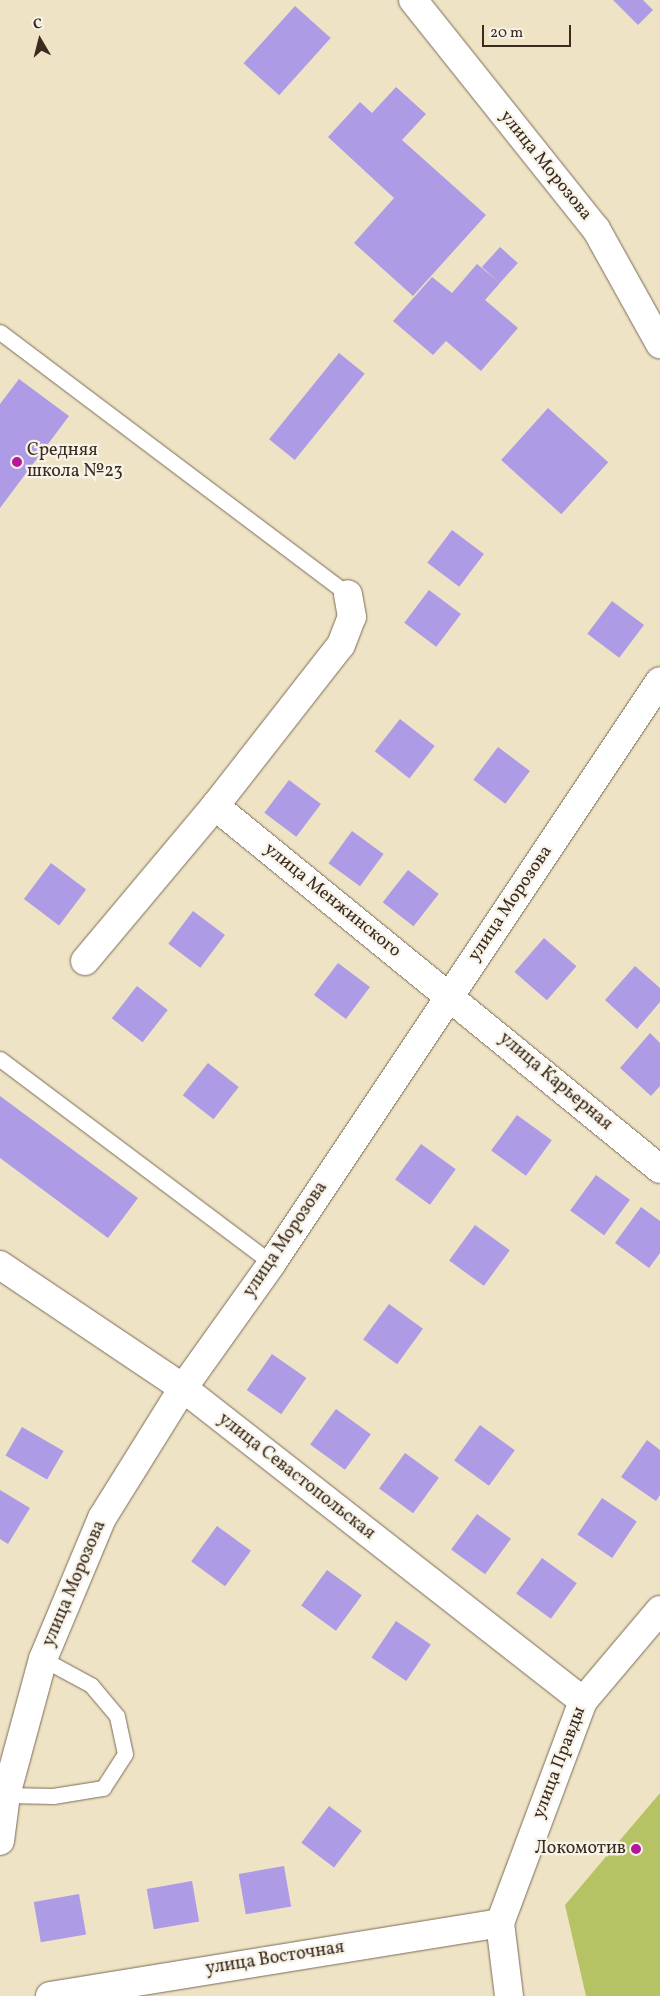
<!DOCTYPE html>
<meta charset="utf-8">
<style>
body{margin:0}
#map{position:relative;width:660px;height:1996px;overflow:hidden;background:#efe3c5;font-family:Vollkorn,serif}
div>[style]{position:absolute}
.green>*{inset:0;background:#b5c365}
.building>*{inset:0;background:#ad9be6;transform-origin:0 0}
.roads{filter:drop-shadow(0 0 1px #7a6b58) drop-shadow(0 0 1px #7a6b58)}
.lane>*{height:15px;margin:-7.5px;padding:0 7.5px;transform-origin:7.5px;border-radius:7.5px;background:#fff}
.street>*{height:28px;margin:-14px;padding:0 14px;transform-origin:14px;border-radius:14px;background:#fff}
.secondary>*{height:28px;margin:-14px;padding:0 14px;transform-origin:14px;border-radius:14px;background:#fff}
.primary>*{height:28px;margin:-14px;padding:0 14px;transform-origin:14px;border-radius:14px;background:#fff}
.dots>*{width:14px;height:14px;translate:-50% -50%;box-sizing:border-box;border:2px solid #f7f3e8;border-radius:50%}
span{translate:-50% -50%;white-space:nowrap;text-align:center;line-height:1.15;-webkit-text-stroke:4.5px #f7f3e8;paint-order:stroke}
.street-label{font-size:18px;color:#3b2a1e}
.poi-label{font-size:18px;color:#3b2a1e}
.left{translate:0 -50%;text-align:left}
.right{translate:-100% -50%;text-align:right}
.north{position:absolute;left:15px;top:15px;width:50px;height:50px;-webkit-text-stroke:4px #f7f3e8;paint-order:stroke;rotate:352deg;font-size:14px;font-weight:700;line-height:20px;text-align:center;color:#3b2a1e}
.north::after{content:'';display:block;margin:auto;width:18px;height:22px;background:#3b2a1e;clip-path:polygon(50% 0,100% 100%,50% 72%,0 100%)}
.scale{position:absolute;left:482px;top:25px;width:89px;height:22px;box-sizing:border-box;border:2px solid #3b2a1e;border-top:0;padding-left:6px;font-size:15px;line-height:18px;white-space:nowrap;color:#3b2a1e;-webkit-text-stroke:4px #f7f3e8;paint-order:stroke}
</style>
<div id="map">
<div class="green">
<div style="clip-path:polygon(660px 1793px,660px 1996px,586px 1996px,565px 1905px)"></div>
</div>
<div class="building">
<div style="clip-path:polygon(613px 0,643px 0,653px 10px,638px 25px)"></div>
<div style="left:295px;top:6px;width:48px;height:77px;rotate:42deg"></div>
<div style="clip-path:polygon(396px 87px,426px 114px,402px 140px,486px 215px,413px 296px,354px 243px,394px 198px,328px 137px,360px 102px,372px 113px)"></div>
<div style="left:500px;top:247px;width:24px;height:27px;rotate:42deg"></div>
<div style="clip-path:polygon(477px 264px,500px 283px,485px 300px,518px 328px,481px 371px,446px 341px,433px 355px,393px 321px,432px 277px,452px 293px)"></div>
<div style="left:339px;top:353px;width:33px;height:111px;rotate:39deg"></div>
<div style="clip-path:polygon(19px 379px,69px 416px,0 508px,0 404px)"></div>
<div style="left:548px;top:408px;width:81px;height:70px;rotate:42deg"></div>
<div style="left:452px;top:530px;width:40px;height:41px;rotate:37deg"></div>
<div style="left:429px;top:590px;width:40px;height:41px;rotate:37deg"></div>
<div style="left:612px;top:601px;width:40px;height:41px;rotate:37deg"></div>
<div style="left:400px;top:719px;width:44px;height:41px;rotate:38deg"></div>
<div style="left:498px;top:747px;width:40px;height:41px;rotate:37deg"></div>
<div style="left:289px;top:780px;width:40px;height:41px;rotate:37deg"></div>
<div style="left:352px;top:831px;width:39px;height:40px;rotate:36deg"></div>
<div style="left:51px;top:863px;width:44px;height:45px;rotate:37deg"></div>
<div style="left:408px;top:870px;width:39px;height:41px;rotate:38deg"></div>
<div style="left:193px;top:911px;width:40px;height:41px;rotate:37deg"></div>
<div style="left:544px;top:938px;width:43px;height:45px;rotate:41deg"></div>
<div style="left:338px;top:963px;width:40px;height:40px;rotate:37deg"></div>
<div style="clip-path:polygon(635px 966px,660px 988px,660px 1002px,637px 1029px,605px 1000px)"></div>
<div style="left:137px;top:986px;width:39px;height:41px;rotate:38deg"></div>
<div style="clip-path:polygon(650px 1033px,660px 1043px,660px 1086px,651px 1096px,620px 1068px)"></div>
<div style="left:208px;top:1063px;width:39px;height:41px;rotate:38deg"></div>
<div style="clip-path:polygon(0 1096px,138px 1198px,108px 1238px,0 1158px)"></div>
<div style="left:517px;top:1115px;width:43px;height:44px;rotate:36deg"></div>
<div style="left:421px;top:1144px;width:43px;height:44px;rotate:36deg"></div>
<div style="left:596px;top:1175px;width:42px;height:44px;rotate:36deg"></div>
<div style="clip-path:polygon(641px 1207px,660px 1221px,660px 1253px,649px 1268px,615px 1243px)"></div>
<div style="left:475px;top:1225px;width:43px;height:44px;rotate:36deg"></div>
<div style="left:389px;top:1304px;width:42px;height:44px;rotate:36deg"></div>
<div style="left:272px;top:1354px;width:42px;height:44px;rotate:35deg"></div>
<div style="left:336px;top:1409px;width:43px;height:44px;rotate:36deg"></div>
<div style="left:480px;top:1425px;width:43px;height:44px;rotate:36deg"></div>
<div style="left:22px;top:1427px;width:48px;height:33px;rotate:30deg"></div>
<div style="clip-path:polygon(647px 1440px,660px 1450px,660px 1495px,656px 1501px,621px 1477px)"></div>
<div style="left:405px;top:1453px;width:42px;height:44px;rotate:36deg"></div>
<div style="clip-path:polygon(0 1490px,30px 1508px,8px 1544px,0 1539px)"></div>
<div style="left:602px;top:1498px;width:42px;height:44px;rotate:34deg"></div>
<div style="left:477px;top:1514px;width:42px;height:44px;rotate:36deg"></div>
<div style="left:217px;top:1526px;width:42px;height:44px;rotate:36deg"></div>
<div style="left:542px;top:1558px;width:43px;height:44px;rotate:36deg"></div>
<div style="left:327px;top:1570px;width:43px;height:44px;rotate:36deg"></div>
<div style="left:396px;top:1621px;width:42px;height:44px;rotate:34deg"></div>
<div style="left:329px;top:1806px;width:41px;height:46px;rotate:37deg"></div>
<div style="left:284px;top:1866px;width:41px;height:46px;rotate:80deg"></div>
<div style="left:192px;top:1881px;width:41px;height:46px;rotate:80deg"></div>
<div style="left:79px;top:1894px;width:41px;height:46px;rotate:80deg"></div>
</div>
<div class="roads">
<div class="lane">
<div style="left:0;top:332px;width:436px;rotate:37deg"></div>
<div style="left:0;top:1059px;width:340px;rotate:36.9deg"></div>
<div style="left:6px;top:1795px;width:47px;rotate:1.2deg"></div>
<div style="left:53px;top:1796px;width:51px;rotate:-9.1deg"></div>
<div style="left:103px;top:1788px;width:40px;rotate:-57.1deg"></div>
<div style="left:125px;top:1754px;width:39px;rotate:-102deg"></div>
<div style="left:117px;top:1716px;width:40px;rotate:-130deg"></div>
<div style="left:91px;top:1685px;width:55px;rotate:-151.6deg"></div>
</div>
<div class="street">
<div style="left:215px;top:806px;width:574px;rotate:39.21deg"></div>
<div style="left:85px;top:961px;width:202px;rotate:-50deg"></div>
<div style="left:215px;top:806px;width:204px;rotate:-52deg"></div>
<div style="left:341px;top:645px;width:30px;rotate:-69deg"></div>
<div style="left:352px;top:617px;width:23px;rotate:-100deg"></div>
<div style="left:183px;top:1388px;width:508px;rotate:38.04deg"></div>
<div style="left:50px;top:1996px;width:456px;rotate:-9.2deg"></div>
<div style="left:509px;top:1996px;width:74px;rotate:-97deg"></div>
<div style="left:500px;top:1923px;width:237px;rotate:-69.5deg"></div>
<div style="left:583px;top:1701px;width:119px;rotate:-49.8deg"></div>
</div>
<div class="secondary">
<div style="left:0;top:1841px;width:46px;rotate:-82.6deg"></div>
<div style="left:6px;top:1795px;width:141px;rotate:-74.8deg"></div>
<div style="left:43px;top:1659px;width:153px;rotate:-67.3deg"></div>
<div style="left:102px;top:1518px;width:153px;rotate:-58.1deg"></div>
</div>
<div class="primary">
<div style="left:413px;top:0;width:293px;rotate:51.4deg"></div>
<div style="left:596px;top:229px;width:132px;rotate:60.9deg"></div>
<div style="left:0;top:1265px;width:220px;rotate:33.9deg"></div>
<div style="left:183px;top:1388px;width:153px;rotate:-54.5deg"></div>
<div style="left:272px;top:1263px;width:699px;rotate:-56.31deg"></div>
</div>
</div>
<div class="dots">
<div style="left:17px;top:462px;background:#b5179e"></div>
<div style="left:636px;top:1849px;background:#b5179e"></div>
</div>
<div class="street-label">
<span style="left:545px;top:166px;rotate:51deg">улица Морозова</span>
<span style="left:332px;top:901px;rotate:39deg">улица Менжинского</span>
<span style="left:511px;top:904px;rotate:-56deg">улица Морозова</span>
<span style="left:555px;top:1082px;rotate:40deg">улица Карьерная</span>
<span style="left:286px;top:1240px;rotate:-56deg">улица Морозова</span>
<span style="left:296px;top:1477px;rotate:38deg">улица Севастопольская</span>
<span style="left:75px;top:1584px;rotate:-67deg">улица Морозова</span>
<span style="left:560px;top:1763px;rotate:-69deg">улица Правды</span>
<span style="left:275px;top:1959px;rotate:-9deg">улица Восточная</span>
</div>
<div class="poi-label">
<span class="left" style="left:27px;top:462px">Средняя<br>школа №23</span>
<span class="right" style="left:626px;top:1849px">Локомотив</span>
</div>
<div class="north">С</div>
<div class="scale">20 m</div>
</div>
